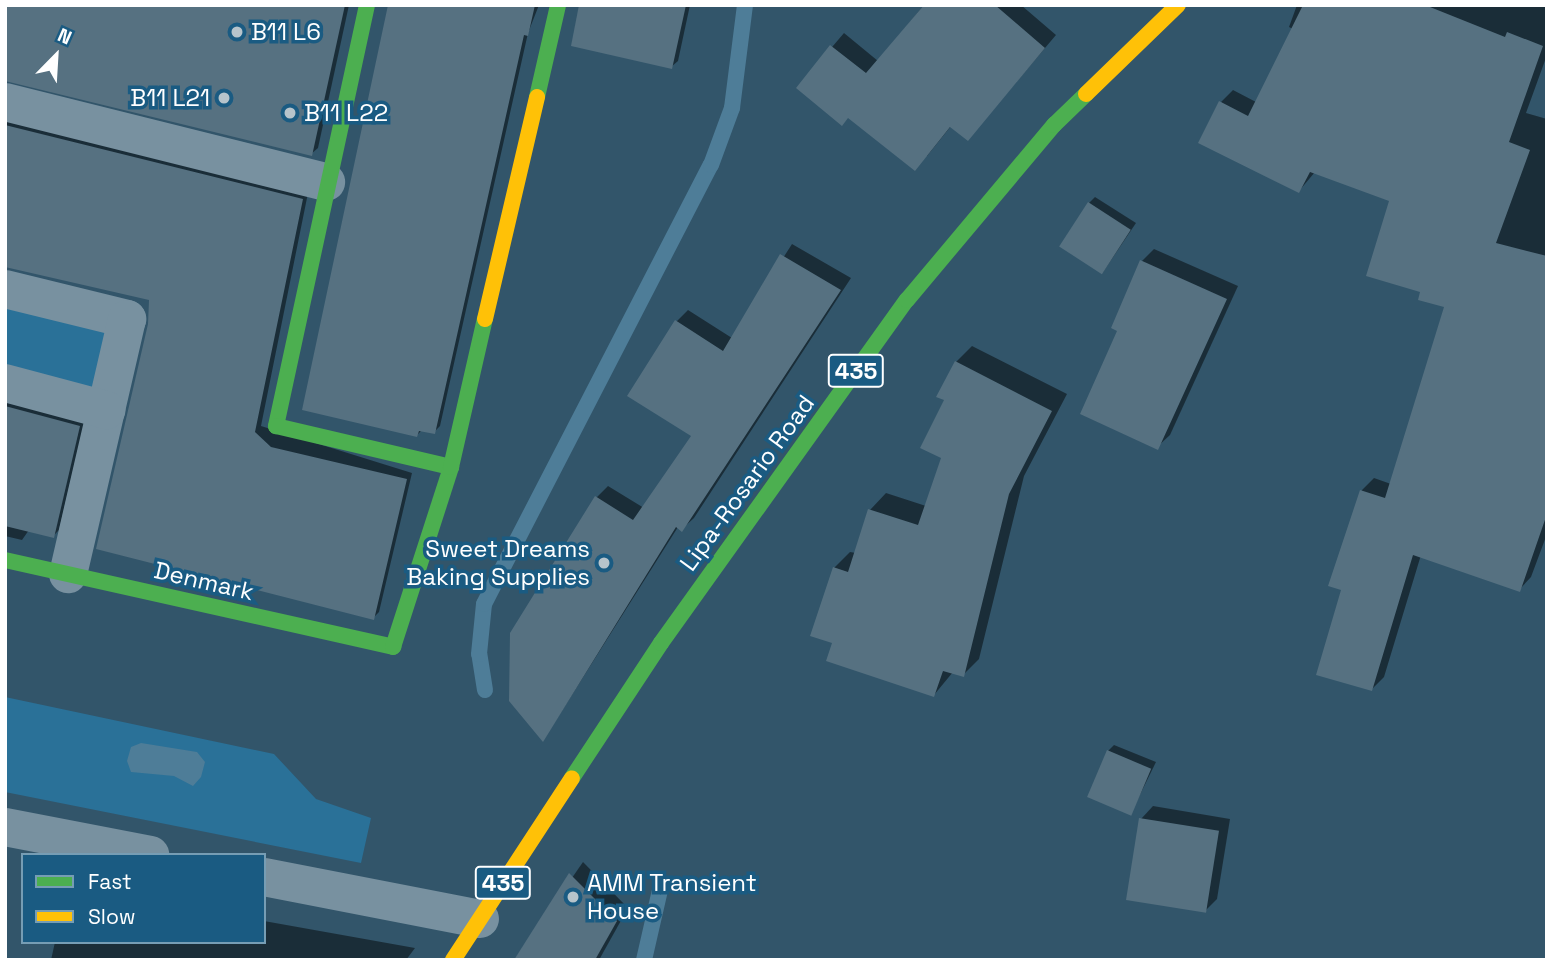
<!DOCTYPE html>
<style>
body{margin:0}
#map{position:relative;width:1552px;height:965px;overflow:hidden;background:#32556a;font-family:"Space Grotesk",sans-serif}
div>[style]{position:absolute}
.green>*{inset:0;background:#2a7198}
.water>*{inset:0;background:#4e7d98}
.shadow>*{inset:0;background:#0007}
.stream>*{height:16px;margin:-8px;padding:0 8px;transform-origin:8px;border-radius:8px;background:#4e7d98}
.building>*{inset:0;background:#567181;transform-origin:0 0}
.street>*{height:38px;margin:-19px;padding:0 19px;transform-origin:19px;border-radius:19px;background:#7891a0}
.fast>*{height:16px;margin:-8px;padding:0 8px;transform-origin:8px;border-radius:8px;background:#4caf50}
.slow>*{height:16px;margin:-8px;padding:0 8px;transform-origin:8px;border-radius:8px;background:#ffc107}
.dots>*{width:19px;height:19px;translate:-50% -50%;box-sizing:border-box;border:4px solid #1a5b82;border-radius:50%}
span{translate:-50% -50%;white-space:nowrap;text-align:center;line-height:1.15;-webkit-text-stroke:7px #1a5b82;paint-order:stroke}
.shield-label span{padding:2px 5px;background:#1a5b82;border:2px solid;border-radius:5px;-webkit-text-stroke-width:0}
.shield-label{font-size:23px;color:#fff;font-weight:700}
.poi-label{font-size:24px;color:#fff}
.left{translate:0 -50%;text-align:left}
.right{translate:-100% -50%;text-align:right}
.street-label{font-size:24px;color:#fff}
.frame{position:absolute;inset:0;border:7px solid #fff;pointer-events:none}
.legend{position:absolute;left:21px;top:853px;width:245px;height:91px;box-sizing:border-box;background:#1a5b82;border:2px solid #769db4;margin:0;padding:9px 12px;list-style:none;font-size:21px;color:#fff}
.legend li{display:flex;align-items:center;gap:14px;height:35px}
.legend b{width:35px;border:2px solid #769db4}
.north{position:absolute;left:21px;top:21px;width:70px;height:70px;-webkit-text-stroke:5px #1a5b82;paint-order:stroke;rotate:24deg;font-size:19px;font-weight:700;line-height:28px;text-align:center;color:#fff}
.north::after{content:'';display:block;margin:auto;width:24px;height:32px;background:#fff;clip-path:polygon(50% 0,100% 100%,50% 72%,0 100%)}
</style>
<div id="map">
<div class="green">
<div style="clip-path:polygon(5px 289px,127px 319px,106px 410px,5px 383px)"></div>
<div style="clip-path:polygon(5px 697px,274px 754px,316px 799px,371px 818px,361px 863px,5px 792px)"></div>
</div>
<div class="water">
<div style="clip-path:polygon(141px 743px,197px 752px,205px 762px,201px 777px,193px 786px,174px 776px,131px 772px,127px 761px,131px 747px)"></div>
</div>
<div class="shadow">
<div style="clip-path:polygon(5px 5px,349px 5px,318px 148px,311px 154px)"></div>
<div style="clip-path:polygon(389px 5px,539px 5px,528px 33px,440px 426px,434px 432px,422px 430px,417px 435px)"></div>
<div style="clip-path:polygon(580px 5px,690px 5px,678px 61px,671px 67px)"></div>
<div style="clip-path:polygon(924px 5px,1021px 5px,1056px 35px,968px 139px,951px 126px,927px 156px,798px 87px,844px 33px,878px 61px)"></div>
<div style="clip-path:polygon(1297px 5px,1547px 5px,1547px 55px,1526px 113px,1547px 119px,1547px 534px,1531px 577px,1519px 590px,1421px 555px,1384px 677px,1372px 689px,1343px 589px,1330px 585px,1362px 490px,1374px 478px,1391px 484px,1446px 305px,1422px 291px,1391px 200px,1315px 172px,1299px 191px,1221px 102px,1233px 90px,1256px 102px,1293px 29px,1289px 27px)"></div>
<div style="clip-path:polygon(5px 117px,308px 193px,261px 426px,412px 473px,379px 612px,373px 618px,150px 324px,150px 298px,5px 265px)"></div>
<div style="clip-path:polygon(1095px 197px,1136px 223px,1103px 272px,1089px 203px)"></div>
<div style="clip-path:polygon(792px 244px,851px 278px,694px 518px,682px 529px,678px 527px,544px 739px,596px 498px,608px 486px,644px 508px,693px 436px,676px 322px,688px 310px,732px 338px)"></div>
<div style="clip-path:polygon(1154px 249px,1238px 286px,1170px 435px,1157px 447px,1119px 330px,1142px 261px)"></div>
<div style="clip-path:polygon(972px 346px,1067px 394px,1024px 476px,979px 659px,963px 675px,953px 672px,934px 695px,834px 642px,834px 568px,850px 552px,856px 553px,870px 510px,886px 493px,926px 506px,943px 457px,947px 399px,956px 362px)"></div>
<div style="clip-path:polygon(5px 398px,85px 420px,59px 530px,53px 536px,29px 530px,22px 540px,5px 536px)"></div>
<div style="clip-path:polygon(1114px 745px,1156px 762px,1131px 813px,1108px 751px)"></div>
<div style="clip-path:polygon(1153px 806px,1230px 819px,1217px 899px,1205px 911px,1141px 819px)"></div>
<div style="clip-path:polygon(583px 862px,628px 908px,599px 960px,515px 960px)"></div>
<div style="clip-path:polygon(264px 921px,415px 948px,406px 960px,51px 960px,55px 942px,264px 942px)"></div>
</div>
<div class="stream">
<div style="left:485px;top:690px;width:36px;rotate:-99deg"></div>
<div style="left:479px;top:654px;width:50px;rotate:-84.3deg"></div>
<div style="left:484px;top:604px;width:494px;rotate:-62.7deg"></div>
<div style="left:711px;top:165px;width:61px;rotate:-69.8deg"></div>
<div style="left:732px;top:108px;width:104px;rotate:-82.8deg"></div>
<div style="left:644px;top:960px;width:72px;rotate:-77.1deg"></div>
</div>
<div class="building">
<div style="clip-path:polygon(5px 5px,345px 5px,312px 156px,5px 81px)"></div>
<div style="clip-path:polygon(388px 5px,535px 5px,528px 36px,524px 35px,435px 434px,419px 431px,417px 437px,302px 410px)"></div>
<div style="clip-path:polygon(579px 5px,686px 5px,672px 69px,571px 46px)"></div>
<div style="clip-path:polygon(924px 5px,995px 5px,1045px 48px,968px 141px,950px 127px,915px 171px,848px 118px,842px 126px,796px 88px,830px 45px,866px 73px)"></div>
<div style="clip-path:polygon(1303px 5px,1425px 5px,1505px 37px,1507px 32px,1543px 46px,1509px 142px,1530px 150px,1496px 243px,1547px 256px,1547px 514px,1520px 592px,1413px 555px,1372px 691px,1316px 675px,1341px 590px,1328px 586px,1360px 490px,1385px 498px,1444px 307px,1418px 300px,1420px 292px,1366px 276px,1389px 201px,1310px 172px,1299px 193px,1198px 143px,1219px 101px,1248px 116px)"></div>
<div style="clip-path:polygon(5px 125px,303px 199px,255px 432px,271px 447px,407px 479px,374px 620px,96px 549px,148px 324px,149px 300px,5px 267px)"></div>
<div style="left:1088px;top:202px;width:51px;height:53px;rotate:33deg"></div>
<div style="clip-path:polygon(780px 254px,841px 290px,682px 532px,676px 527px,543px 742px,509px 701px,510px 633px,595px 496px,633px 520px,691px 436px,627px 396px,675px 320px,723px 351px)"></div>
<div style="clip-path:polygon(1140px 260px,1227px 299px,1158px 450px,1080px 414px,1117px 331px,1111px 328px)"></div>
<div style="clip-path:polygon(955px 361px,1052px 411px,1009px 494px,964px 677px,943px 671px,934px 697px,826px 661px,832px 643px,810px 636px,833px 567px,848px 572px,868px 509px,918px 525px,941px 458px,920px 448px,944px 400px,936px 397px)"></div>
<div style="clip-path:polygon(5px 406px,80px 426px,54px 538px,5px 526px)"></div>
<div style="left:1107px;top:750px;width:48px;height:51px;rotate:23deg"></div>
<div style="left:1139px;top:818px;width:81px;height:83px;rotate:9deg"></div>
<div style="clip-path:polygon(569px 873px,617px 921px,595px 960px,514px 960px)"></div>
</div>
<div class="street">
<div style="left:5px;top:102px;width:331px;rotate:14deg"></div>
<div style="left:5px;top:289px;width:126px;rotate:13.8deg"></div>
<div style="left:127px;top:319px;width:262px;rotate:103deg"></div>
<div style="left:5px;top:383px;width:105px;rotate:15deg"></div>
<div style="left:5px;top:827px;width:148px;rotate:10.9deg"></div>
<div style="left:264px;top:877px;width:220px;rotate:11deg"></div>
</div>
<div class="fast">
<div style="left:367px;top:5px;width:431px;rotate:102.2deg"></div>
<div style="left:276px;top:426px;width:180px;rotate:13.2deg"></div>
<div style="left:537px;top:97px;width:94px;rotate:-77.1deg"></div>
<div style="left:5px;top:560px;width:398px;rotate:12.6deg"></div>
<div style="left:393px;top:647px;width:189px;rotate:-72.1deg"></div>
<div style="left:451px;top:467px;width:152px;rotate:-77.1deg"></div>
<div style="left:572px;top:778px;width:162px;rotate:-56.6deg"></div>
<div style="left:661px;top:643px;width:422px;rotate:-54.4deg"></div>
<div style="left:907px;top:300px;width:229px;rotate:-50deg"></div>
<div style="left:1054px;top:125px;width:45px;rotate:-44.1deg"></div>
</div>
<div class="slow">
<div style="left:1086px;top:94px;width:128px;rotate:-44.1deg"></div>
<div style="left:485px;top:319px;width:228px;rotate:-76.8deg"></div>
<div style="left:453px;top:960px;width:217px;rotate:-56.8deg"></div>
</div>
<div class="dots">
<div style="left:237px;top:32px;background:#b7c4cb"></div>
<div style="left:224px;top:98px;background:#b7c4cb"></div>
<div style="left:290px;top:113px;background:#b7c4cb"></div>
<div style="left:604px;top:563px;background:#b7c4cb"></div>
<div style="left:573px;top:897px;background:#b7c4cb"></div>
</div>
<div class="shield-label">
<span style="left:856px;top:371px">435</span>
<span style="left:503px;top:883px">435</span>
</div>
<div class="poi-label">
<span class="left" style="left:251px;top:32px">B11 L6</span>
<span class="right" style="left:210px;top:98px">B11 L21</span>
<span class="left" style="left:304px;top:113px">B11 L22</span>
<span class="right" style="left:590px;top:563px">Sweet Dreams<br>Baking Supplies</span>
<span class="left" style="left:587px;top:897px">AMM Transient<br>House</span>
</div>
<div class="street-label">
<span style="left:747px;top:483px;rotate:-54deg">Lipa-Rosario Road</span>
<span style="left:204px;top:581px;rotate:13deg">Denmark</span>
</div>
<div class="frame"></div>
<ul class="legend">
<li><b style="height:9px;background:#4caf50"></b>Fast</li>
<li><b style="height:9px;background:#ffc107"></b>Slow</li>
</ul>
<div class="north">N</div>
</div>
